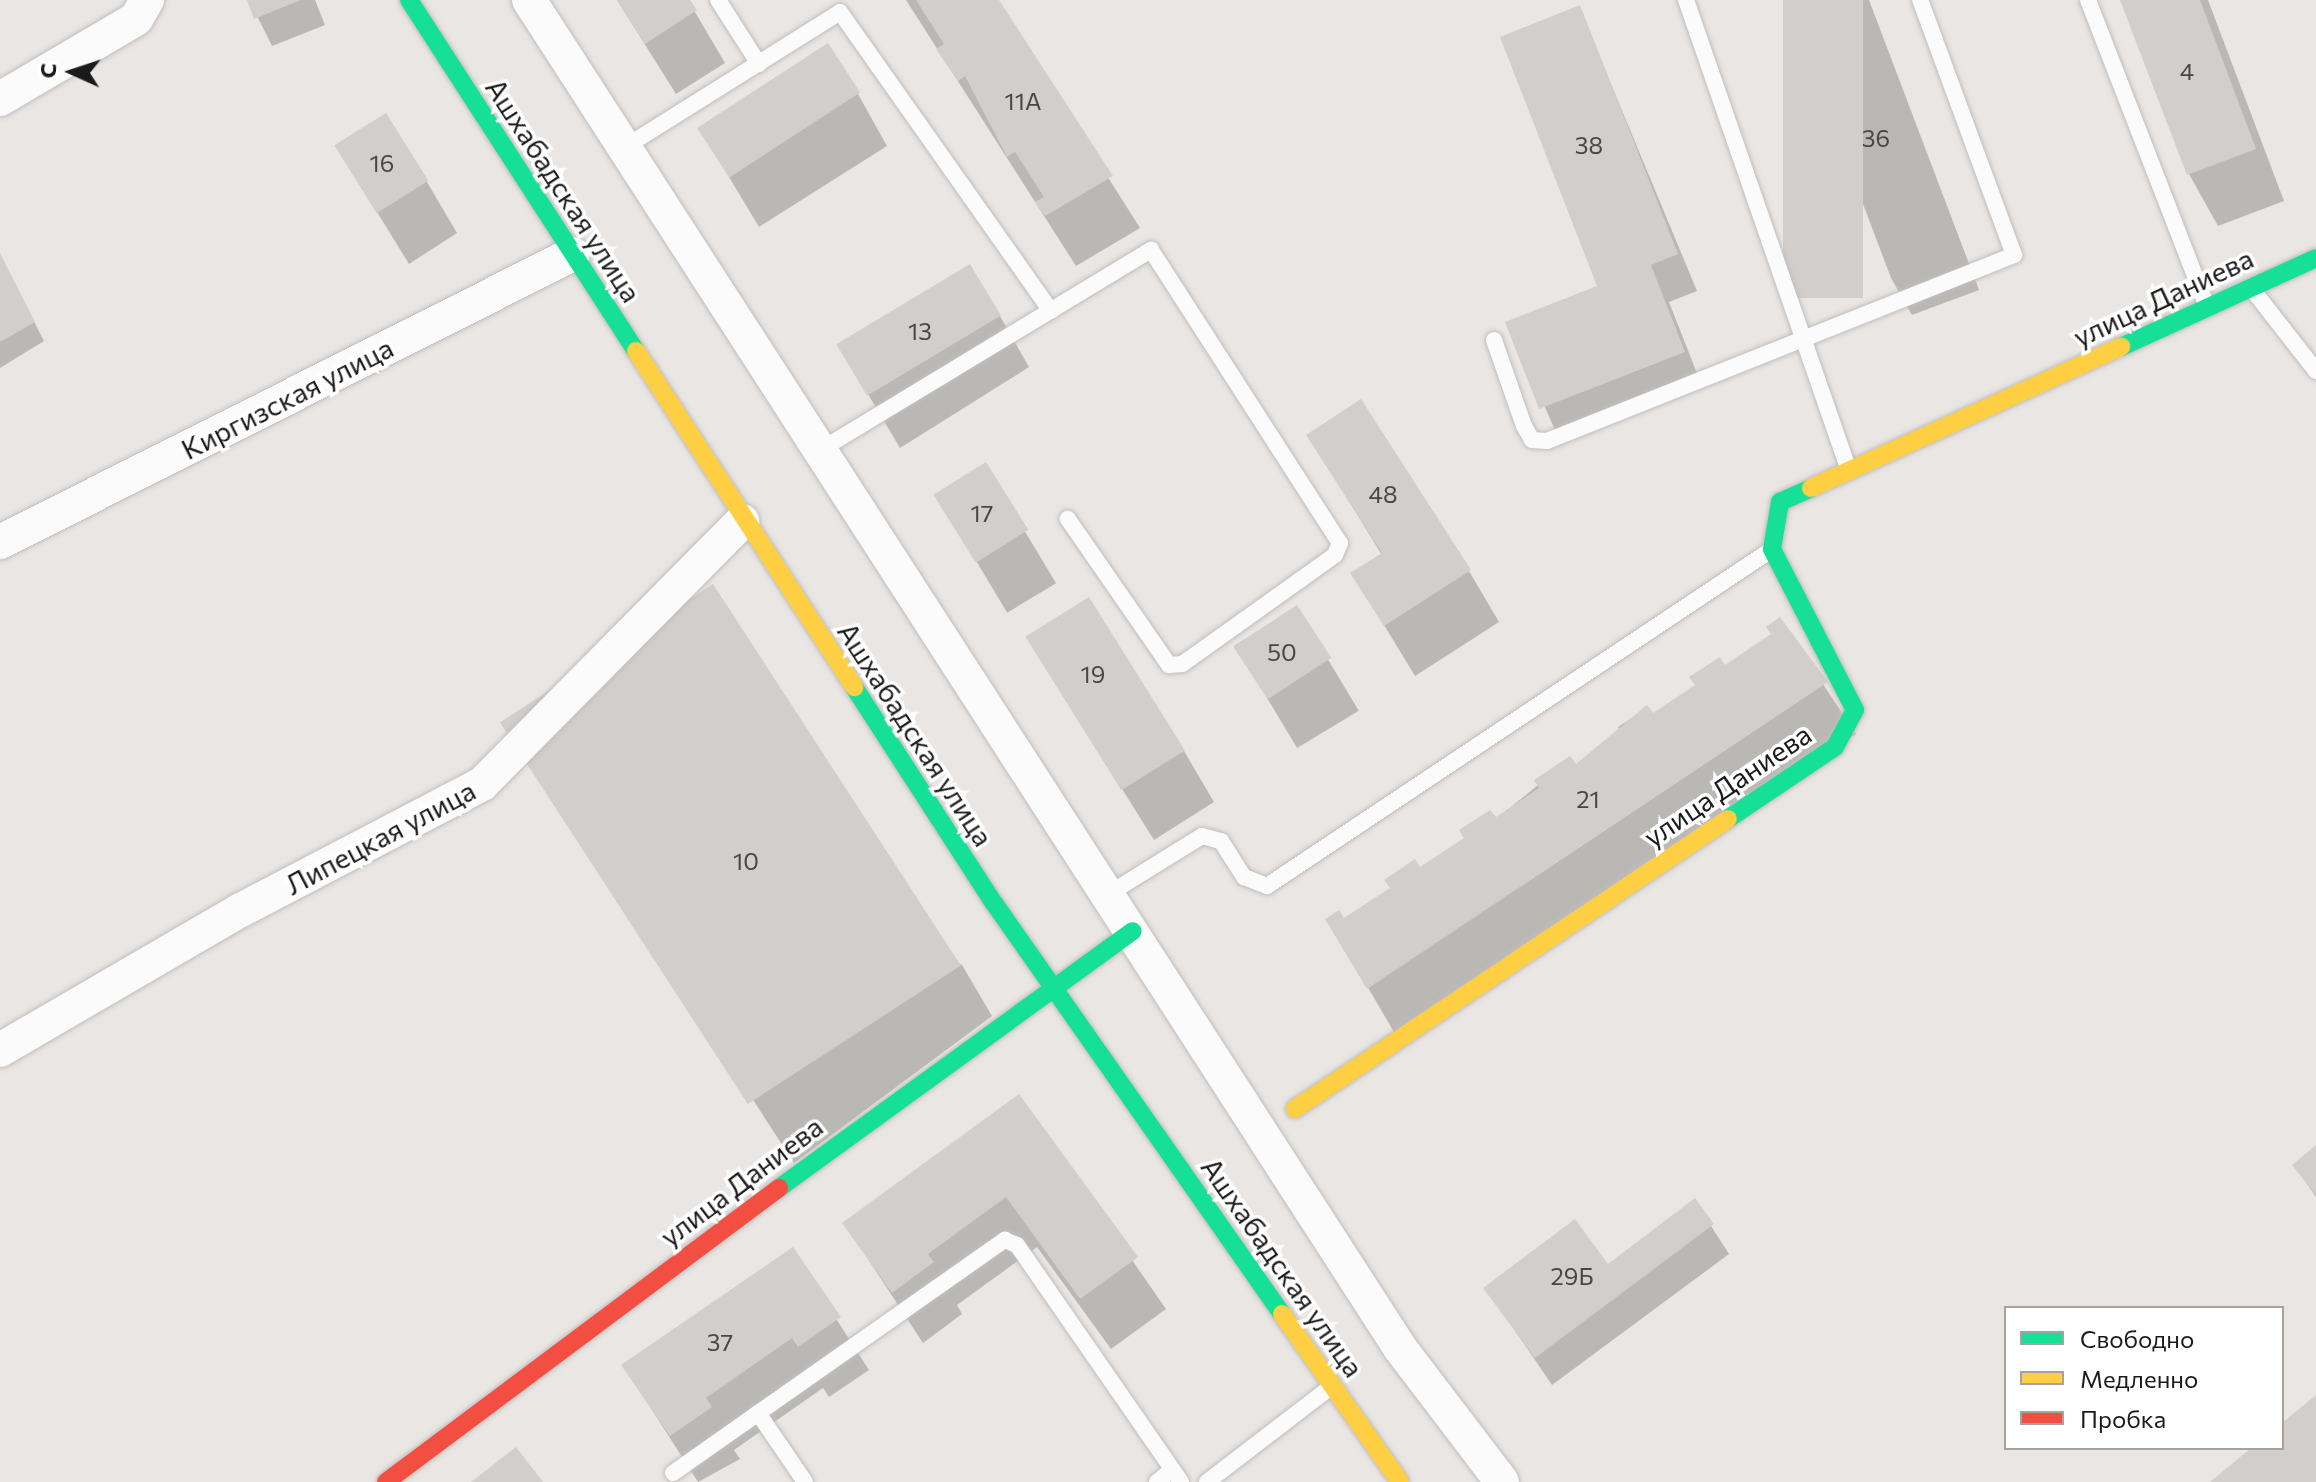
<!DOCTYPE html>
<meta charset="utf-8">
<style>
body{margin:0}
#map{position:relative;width:2316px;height:1482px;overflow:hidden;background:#e9e6e3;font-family:Commissioner,sans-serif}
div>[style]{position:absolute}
.shadow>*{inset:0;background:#0003;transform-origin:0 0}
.building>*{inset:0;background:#d1cecc;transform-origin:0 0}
.roads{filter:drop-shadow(0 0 2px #c0bebd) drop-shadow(0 0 2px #c0bebd)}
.lane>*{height:16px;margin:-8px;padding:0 8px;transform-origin:8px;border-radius:8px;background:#fcfbfb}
.street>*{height:34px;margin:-17px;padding:0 17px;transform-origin:17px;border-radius:17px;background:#fcfbfb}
.fast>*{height:18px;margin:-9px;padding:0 9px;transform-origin:9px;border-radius:9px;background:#16e098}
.slow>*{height:18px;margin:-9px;padding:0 9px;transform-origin:9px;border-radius:9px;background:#ffcf43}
.jam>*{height:18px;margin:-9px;padding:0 9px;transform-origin:9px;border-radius:9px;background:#f24e42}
span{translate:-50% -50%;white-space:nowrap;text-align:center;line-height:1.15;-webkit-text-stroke:7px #fff;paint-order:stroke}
.number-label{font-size:24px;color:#484746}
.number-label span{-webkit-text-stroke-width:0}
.street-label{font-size:28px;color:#1a1a1a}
.legend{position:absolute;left:2004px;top:1306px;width:280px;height:144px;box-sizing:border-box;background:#fff;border:2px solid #a3a3a3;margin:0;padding:10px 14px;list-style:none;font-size:24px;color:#1a1a1a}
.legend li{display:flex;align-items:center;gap:16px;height:40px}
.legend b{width:40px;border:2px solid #a3a3a3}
.north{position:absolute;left:32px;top:32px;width:80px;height:80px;-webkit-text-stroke:6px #fff;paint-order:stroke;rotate:273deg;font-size:22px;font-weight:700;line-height:32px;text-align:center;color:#1a1a1a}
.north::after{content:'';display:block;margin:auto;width:28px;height:36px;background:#1a1a1a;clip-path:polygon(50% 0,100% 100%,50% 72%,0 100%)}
</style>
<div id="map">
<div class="shadow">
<div style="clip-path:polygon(249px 0,315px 0,325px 25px,272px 46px)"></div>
<div style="clip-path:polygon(617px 0,688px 0,725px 63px,676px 94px)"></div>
<div style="clip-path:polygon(906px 0,996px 0,1140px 228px,1076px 266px)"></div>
<div style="clip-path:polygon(1786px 0,1869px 0,1979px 290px,1912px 315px,1891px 278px)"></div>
<div style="clip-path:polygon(2123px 0,2208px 0,2284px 201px,2218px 226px,2189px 174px)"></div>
<div style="clip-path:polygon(1579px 7px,1697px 291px,1669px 302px,1700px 381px,1558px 437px,1508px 323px,1600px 287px)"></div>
<div style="clip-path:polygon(858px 94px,887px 146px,759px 227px,699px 127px)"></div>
<div style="clip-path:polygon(337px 147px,427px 182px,457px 233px,409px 264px)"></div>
<div style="clip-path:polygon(0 255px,44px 341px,0 368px)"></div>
<div style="clip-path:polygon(1000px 316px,1029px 367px,900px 448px,840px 347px)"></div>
<div style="clip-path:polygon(1308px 435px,1469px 571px,1499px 622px,1415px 676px,1353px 574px,1382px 555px)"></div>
<div style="left:985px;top:465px;width:138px;height:57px;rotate:59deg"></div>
<div style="left:1297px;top:608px;width:120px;height:72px;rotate:59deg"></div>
<div style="clip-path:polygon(1780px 619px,1856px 734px,1398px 1039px,1328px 919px,1344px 921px,1495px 820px,1570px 759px,1575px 767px,1623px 735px,1618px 727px,1647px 708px,1652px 716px,1773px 635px)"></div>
<div style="clip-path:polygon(1028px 639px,1184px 751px,1214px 802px,1154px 840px)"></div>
<div style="clip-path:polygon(531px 758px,962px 965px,992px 1016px,794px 1163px)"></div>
<div style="clip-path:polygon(1018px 1096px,1166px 1309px,1111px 1349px,1037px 1247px,957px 1305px,962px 1314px,923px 1343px,845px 1224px)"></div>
<div style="clip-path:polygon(2316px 1147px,2316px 1197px,2294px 1165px)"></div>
<div style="clip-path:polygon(1695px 1201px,1729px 1254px,1552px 1385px,1486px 1288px,1608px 1266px)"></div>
<div style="clip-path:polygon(792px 1250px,869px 1370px,829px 1397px,823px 1388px,734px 1450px,740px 1459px,698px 1482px,624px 1366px)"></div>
</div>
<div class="building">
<div style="clip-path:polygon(247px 0,301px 0,254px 19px)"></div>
<div style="clip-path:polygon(617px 0,690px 0,697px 10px,645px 44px)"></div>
<div style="clip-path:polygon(916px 0,999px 0,1113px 176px,1045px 216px,1035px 202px,1044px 197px,1015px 152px,1007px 157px,965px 76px,958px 81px,936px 49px,944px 44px)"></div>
<div style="left:1783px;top:0;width:80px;height:298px"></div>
<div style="clip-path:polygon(2120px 0,2200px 0,2256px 149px,2187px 175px)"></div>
<div style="clip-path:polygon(1580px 5px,1678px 254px,1651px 265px,1685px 352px,1539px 409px,1505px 322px,1597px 286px,1500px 37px)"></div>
<div style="left:828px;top:43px;width:59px;height:156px;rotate:57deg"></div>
<div style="left:386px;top:113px;width:80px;height:61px;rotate:58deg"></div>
<div style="clip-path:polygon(0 253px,35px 322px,0 342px)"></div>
<div style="left:970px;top:264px;width:60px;height:156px;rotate:59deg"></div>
<div style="clip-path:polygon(1361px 399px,1471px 570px,1384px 626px,1350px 573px,1382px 553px,1306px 435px)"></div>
<div style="left:986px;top:462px;width:80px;height:62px;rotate:58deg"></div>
<div style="left:713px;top:584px;width:455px;height:254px;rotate:57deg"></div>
<div style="left:1089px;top:597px;width:181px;height:75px;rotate:58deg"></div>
<div style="left:1297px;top:605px;width:63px;height:76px;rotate:57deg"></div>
<div style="clip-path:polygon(1780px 617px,1828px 682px,1367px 989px,1325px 919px,1339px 910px,1344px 918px,1390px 888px,1384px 880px,1415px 859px,1420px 867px,1464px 838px,1459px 830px,1490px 810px,1496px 817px,1539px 788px,1534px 780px,1570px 756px,1576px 764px,1647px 705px,1653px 713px,1695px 685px,1689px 677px,1720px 657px,1725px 665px,1771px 634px,1766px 627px)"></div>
<div style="clip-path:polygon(1019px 1094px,1138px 1257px,1080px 1299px,1006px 1197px,928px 1254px,934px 1262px,892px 1293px,842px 1223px)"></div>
<div style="clip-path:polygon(2316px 1145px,2316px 1195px,2292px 1165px)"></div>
<div style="clip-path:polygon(1695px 1198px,1714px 1224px,1535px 1358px,1483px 1288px,1575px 1219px,1608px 1264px)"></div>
<div style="clip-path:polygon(793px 1247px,841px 1317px,798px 1347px,792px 1338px,706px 1398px,712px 1407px,670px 1436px,621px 1365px)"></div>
<div style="clip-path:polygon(2316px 1395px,2316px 1482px,2210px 1482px,2251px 1448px,2282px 1448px,2282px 1423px)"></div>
<div style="clip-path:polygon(516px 1447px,543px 1482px,471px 1482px)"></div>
</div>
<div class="roads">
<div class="lane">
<div style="left:718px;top:0;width:76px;rotate:57.4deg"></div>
<div style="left:1686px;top:0;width:494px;rotate:70.9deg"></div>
<div style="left:2088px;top:0;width:329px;rotate:68.8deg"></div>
<div style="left:625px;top:147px;width:254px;rotate:-32.1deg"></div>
<div style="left:840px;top:12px;width:366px;rotate:54.8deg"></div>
<div style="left:2252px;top:289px;width:104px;rotate:52deg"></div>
<div style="left:1494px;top:340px;width:91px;rotate:70.8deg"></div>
<div style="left:1524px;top:426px;width:16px;rotate:60deg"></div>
<div style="left:1532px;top:440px;width:15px;rotate:4deg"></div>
<div style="left:1547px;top:441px;width:503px;rotate:-21.72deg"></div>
<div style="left:2014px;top:255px;width:272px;rotate:-110.2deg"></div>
<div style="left:822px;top:449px;width:385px;rotate:-31.2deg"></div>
<div style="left:1151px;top:250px;width:349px;rotate:57.2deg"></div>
<div style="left:1340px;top:543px;width:13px;rotate:113deg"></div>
<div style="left:1335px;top:555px;width:188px;rotate:144.5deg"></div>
<div style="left:1182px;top:664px;width:13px;rotate:176deg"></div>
<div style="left:1169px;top:665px;width:178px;rotate:-124.7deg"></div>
<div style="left:1110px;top:893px;width:108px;rotate:-31.8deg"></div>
<div style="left:1202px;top:836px;width:20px;rotate:15deg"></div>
<div style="left:1221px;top:841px;width:43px;rotate:57.4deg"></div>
<div style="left:1244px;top:877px;width:25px;rotate:21deg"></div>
<div style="left:1267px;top:886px;width:606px;rotate:-33.69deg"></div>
<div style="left:758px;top:1413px;width:83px;rotate:55.7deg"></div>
<div style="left:673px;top:1473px;width:406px;rotate:-35.1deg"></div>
<div style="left:1005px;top:1240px;width:13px;rotate:23deg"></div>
<div style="left:1017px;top:1245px;width:288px;rotate:55.3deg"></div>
<div style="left:1157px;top:1482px;width:19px;rotate:-39deg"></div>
<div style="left:1207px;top:1482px;width:156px;rotate:-37.5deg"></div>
</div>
<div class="street">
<div style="left:529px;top:0;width:1605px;rotate:57.13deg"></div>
<div style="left:1400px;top:1348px;width:168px;rotate:52.7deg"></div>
<div style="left:0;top:99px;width:158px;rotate:-30.5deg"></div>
<div style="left:136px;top:19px;width:22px;rotate:-60deg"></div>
<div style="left:0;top:542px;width:641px;rotate:-26.68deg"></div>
<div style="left:0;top:1050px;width:279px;rotate:-30.2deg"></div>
<div style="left:241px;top:910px;width:272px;rotate:-27.6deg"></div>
<div style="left:482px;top:784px;width:370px;rotate:-45.3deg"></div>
</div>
<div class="fast">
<div style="left:409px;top:0;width:418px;rotate:57.1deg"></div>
<div style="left:2121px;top:347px;width:214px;rotate:-24.5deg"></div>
<div style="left:854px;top:687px;width:257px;rotate:57.1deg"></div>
<div style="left:994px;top:903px;width:502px;rotate:54.98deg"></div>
<div style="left:1728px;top:819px;width:129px;rotate:-33.9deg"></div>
<div style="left:1835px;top:747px;width:42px;rotate:-61.6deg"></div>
<div style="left:1855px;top:710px;width:181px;rotate:-117.3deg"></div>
<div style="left:1772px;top:549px;width:48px;rotate:-80.3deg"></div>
<div style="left:1780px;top:502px;width:34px;rotate:-24deg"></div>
<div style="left:779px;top:1188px;width:437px;rotate:-36deg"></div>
</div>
<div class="slow">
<div style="left:636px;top:351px;width:401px;rotate:57deg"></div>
<div style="left:1811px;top:488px;width:341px;rotate:-24.5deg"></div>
<div style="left:1295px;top:1109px;width:521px;rotate:-33.81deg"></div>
<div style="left:1282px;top:1314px;width:205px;rotate:54.9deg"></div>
</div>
<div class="jam">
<div style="left:386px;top:1482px;width:491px;rotate:-36.8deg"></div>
</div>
</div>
<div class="number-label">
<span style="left:2187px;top:71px">4</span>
<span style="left:1023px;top:101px">11А</span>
<span style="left:1876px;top:138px">36</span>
<span style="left:1589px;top:145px">38</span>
<span style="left:382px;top:163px">16</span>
<span style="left:920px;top:331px">13</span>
<span style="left:1383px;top:494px">48</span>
<span style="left:982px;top:513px">17</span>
<span style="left:1282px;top:652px">50</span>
<span style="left:1093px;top:674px">19</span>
<span style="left:1588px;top:799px">21</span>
<span style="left:746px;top:861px">10</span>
<span style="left:1572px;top:1276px">29Б</span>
<span style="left:720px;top:1342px">37</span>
</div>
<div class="street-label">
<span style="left:564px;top:190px;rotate:57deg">Ашхабадская улица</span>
<span style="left:2163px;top:297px;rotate:-25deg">улица Даниева</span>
<span style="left:287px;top:398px;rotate:-27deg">Киргизская улица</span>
<span style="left:916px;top:734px;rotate:57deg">Ашхабадская улица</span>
<span style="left:1727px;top:785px;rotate:-34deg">улица Даниева</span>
<span style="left:380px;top:837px;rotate:-28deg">Липецкая улица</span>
<span style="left:741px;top:1181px;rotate:-37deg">улица Даниева</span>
<span style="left:1283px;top:1267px;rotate:55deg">Ашхабадская улица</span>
</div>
<ul class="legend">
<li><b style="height:10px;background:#16e098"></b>Свободно</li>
<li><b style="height:10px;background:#ffcf43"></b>Медленно</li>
<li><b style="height:10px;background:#f24e42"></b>Пробка</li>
</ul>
<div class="north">С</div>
</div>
